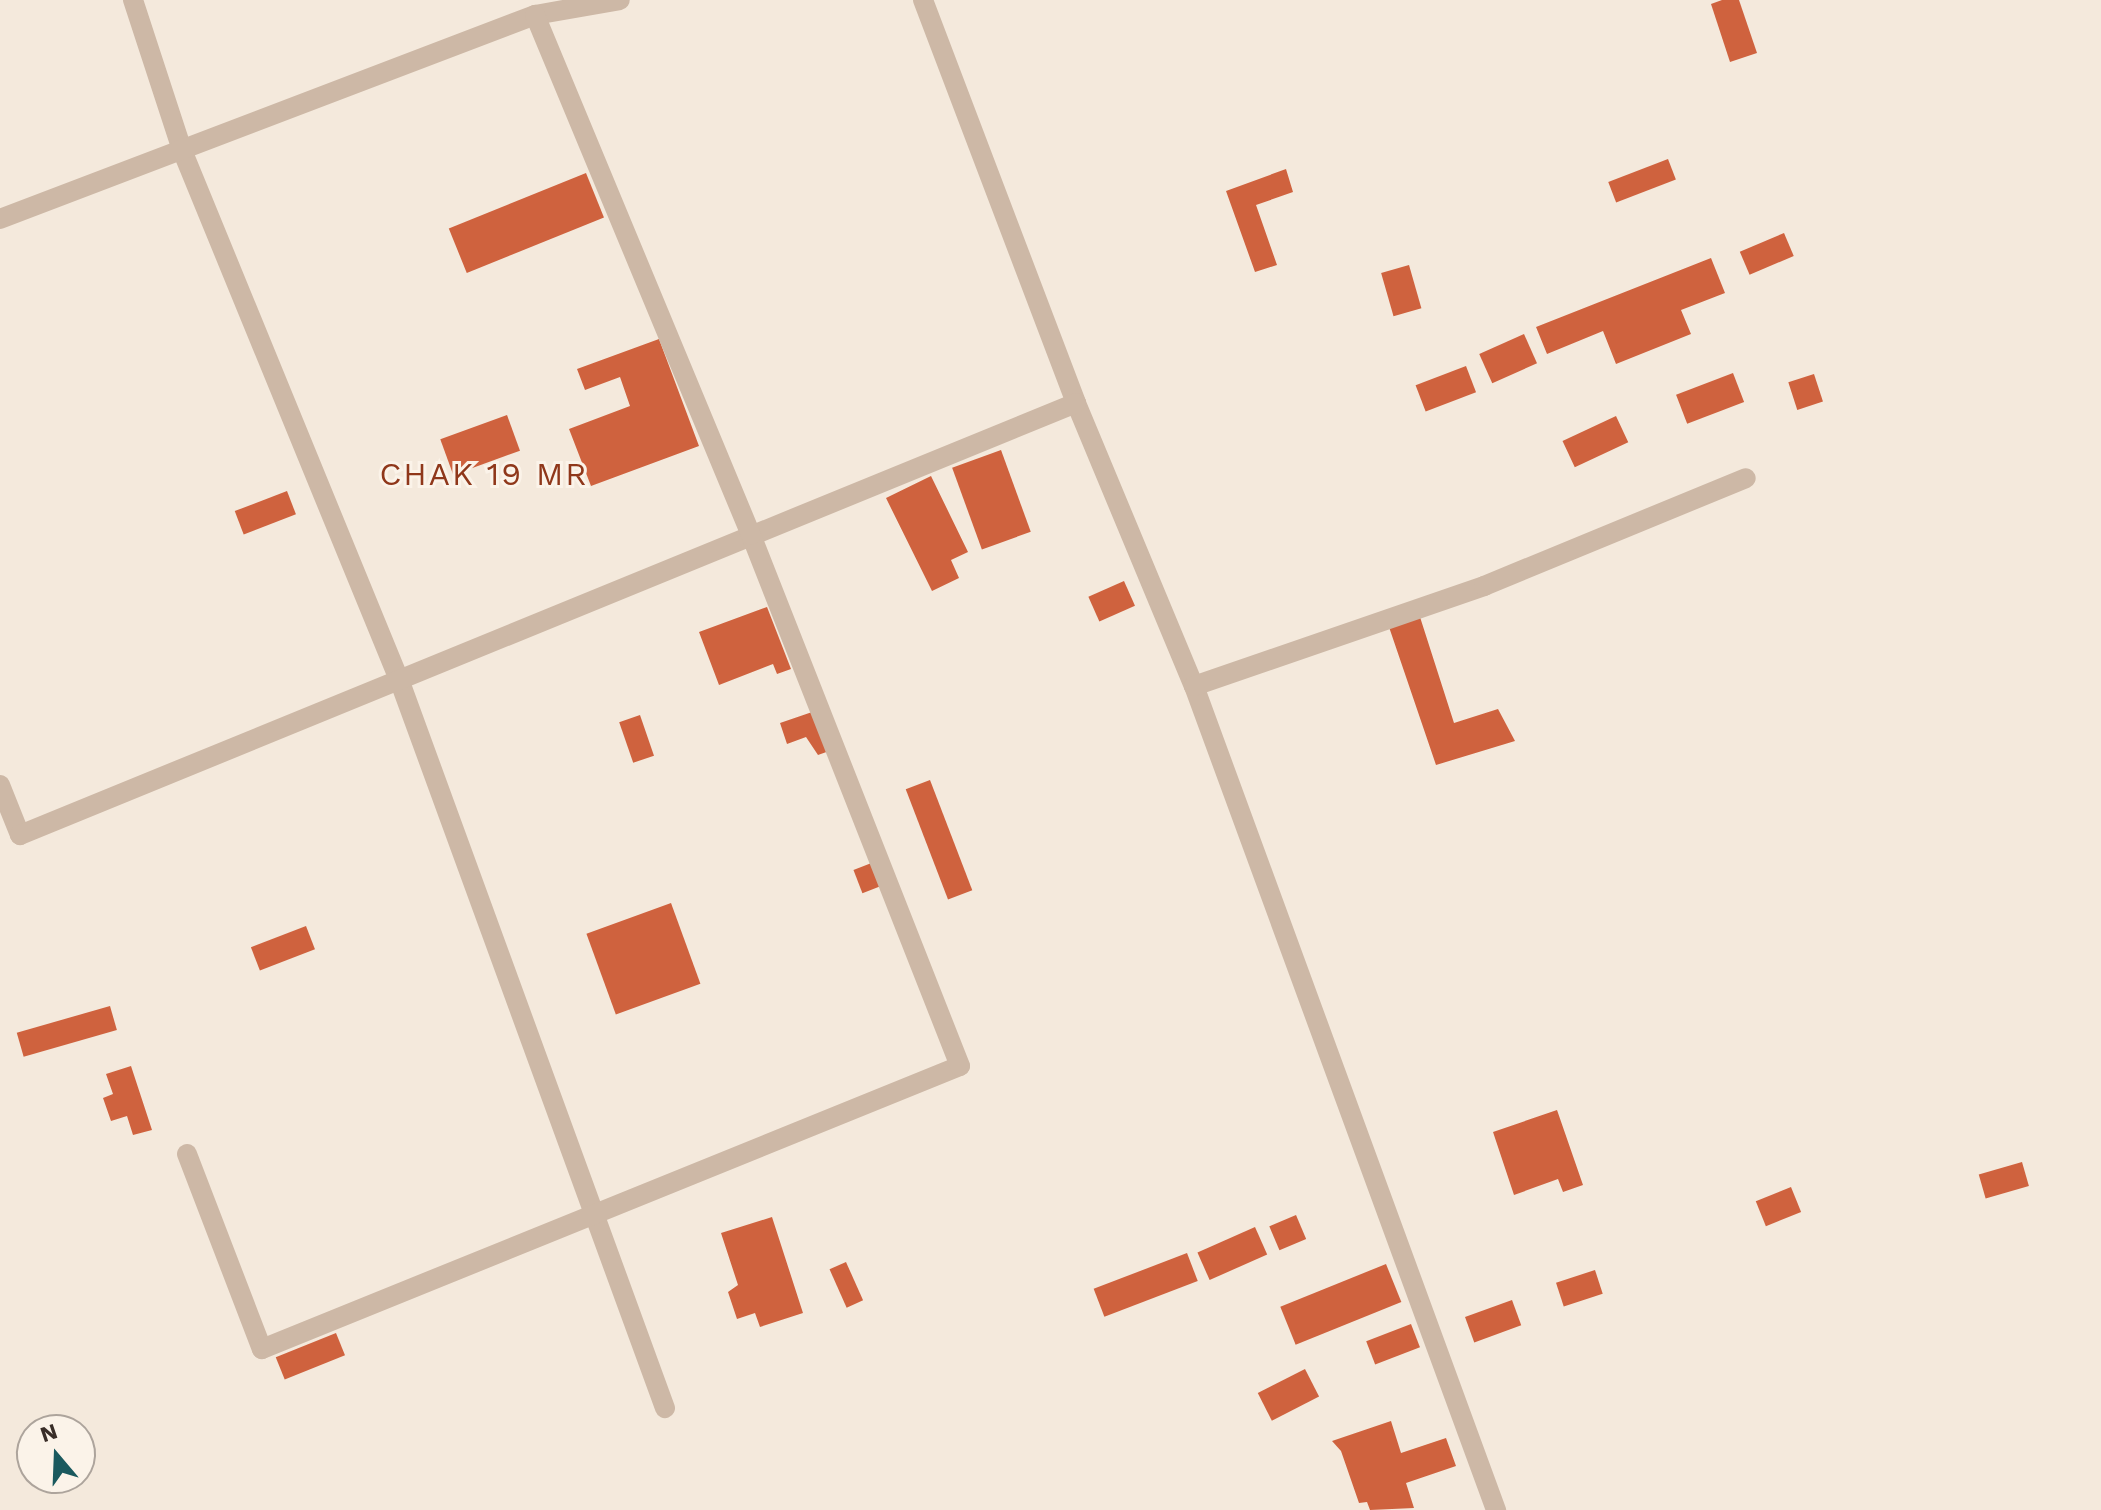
<!DOCTYPE html>
<style>
body{margin:0}
#map{position:relative;width:2101px;height:1510px;overflow:hidden;background:#f4e9dc;font-family:"Work Sans",sans-serif}
div>[style]{position:absolute}
.building>*{inset:0;background:#cf623e;transform-origin:0 0}
.minor>*{height:20px;margin:-10px;padding:0 10px;transform-origin:10px;border-radius:10px;background:#cdb8a6}
span{translate:-50% -50%;white-space:nowrap;text-align:center;line-height:1.15;-webkit-text-stroke:6px #fbf3e9;paint-order:stroke}
.quarter-label{font-size:32px;color:#8f371a;letter-spacing:2px}
.north{position:absolute;left:16px;top:1414px;width:80px;height:80px;box-sizing:border-box;background:#fbf3e9;border:2px solid #ada49c;border-radius:50%;rotate:341deg;font-size:22px;font-weight:700;line-height:32px;text-align:center;color:#392d28}
.north::after{content:'';display:block;margin:auto;width:28px;height:36px;background:#1a595e;clip-path:polygon(50% 0,100% 100%,50% 72%,0 100%)}
</style>
<div id="map">
<div class="building">
<div style="clip-path:polygon(1722px 0,1739px 0,1757px 53px,1730px 62px,1711px 4px)"></div>
<div style="left:1668px;top:159px;width:22px;height:64px;rotate:69deg"></div>
<div style="clip-path:polygon(1286px 169px,1293px 192px,1256px 205px,1277px 265px,1255px 272px,1226px 191px)"></div>
<div style="left:586px;top:173px;width:48px;height:148px;rotate:68deg"></div>
<div style="left:1784px;top:233px;width:25px;height:48px;rotate:67deg"></div>
<div style="clip-path:polygon(1711px 258px,1725px 293px,1681px 310px,1691px 334px,1616px 364px,1603px 331px,1547px 354px,1536px 327px)"></div>
<div style="left:1409px;top:265px;width:45px;height:29px;rotate:74deg"></div>
<div style="left:1524px;top:334px;width:32px;height:49px;rotate:66deg"></div>
<div style="clip-path:polygon(659px 339px,699px 446px,591px 486px,569px 429px,630px 406px,620px 377px,585px 390px,577px 369px)"></div>
<div style="left:1466px;top:366px;width:28px;height:54px;rotate:69deg"></div>
<div style="left:1733px;top:373px;width:31px;height:61px;rotate:69deg"></div>
<div style="left:1814px;top:374px;width:29px;height:27px;rotate:72deg"></div>
<div style="left:507px;top:415px;width:38px;height:71px;rotate:70deg"></div>
<div style="left:1616px;top:416px;width:29px;height:59px;rotate:65deg"></div>
<div style="left:1001px;top:450px;width:87px;height:52px;rotate:70deg"></div>
<div style="clip-path:polygon(931px 476px,968px 552px,951px 560px,959px 578px,932px 591px,886px 498px)"></div>
<div style="left:287px;top:491px;width:25px;height:56px;rotate:69deg"></div>
<div style="left:1124px;top:581px;width:27px;height:39px;rotate:66deg"></div>
<div style="clip-path:polygon(767px 607px,791px 669px,777px 674px,773px 664px,719px 685px,699px 632px)"></div>
<div style="clip-path:polygon(1420px 617px,1454px 723px,1498px 709px,1515px 741px,1436px 765px,1389px 627px)"></div>
<div style="clip-path:polygon(818px 710px,832px 750px,818px 755px,806px 737px,787px 744px,780px 723px)"></div>
<div style="left:640px;top:715px;width:43px;height:22px;rotate:71deg"></div>
<div style="left:930px;top:780px;width:118px;height:26px;rotate:69deg"></div>
<div style="left:874px;top:862px;width:25px;height:22px;rotate:69deg"></div>
<div style="left:671px;top:903px;width:86px;height:90px;rotate:70deg"></div>
<div style="left:306px;top:926px;width:25px;height:59px;rotate:69deg"></div>
<div style="left:110px;top:1006px;width:25px;height:97px;rotate:74deg"></div>
<div style="clip-path:polygon(131px 1066px,152px 1130px,133px 1135px,127px 1116px,111px 1121px,103px 1098px,113px 1094px,106px 1074px)"></div>
<div style="clip-path:polygon(1557px 1110px,1583px 1185px,1563px 1192px,1558px 1179px,1514px 1195px,1493px 1132px)"></div>
<div style="left:2022px;top:1162px;width:25px;height:45px;rotate:74deg"></div>
<div style="left:1791px;top:1187px;width:27px;height:38px;rotate:68deg"></div>
<div style="left:1296px;top:1215px;width:26px;height:29px;rotate:67deg"></div>
<div style="clip-path:polygon(772px 1217px,803px 1313px,760px 1327px,755px 1313px,737px 1319px,728px 1292px,738px 1285px,721px 1233px)"></div>
<div style="left:1255px;top:1227px;width:30px;height:63px;rotate:66deg"></div>
<div style="left:1187px;top:1253px;width:30px;height:100px;rotate:69deg"></div>
<div style="left:846px;top:1262px;width:42px;height:18px;rotate:66deg"></div>
<div style="left:1386px;top:1264px;width:41px;height:114px;rotate:68deg"></div>
<div style="left:1595px;top:1270px;width:25px;height:41px;rotate:72deg"></div>
<div style="left:1512px;top:1300px;width:27px;height:50px;rotate:70deg"></div>
<div style="left:1411px;top:1324px;width:25px;height:48px;rotate:69deg"></div>
<div style="left:336px;top:1333px;width:24px;height:65px;rotate:68deg"></div>
<div style="left:1305px;top:1369px;width:31px;height:53px;rotate:63deg"></div>
<div style="clip-path:polygon(1391px 1421px,1401px 1453px,1446px 1438px,1456px 1466px,1406px 1483px,1414px 1508px,1370px 1510px,1367px 1502px,1359px 1503px,1341px 1451px,1332px 1441px)"></div>
</div>
<div class="minor">
<div style="left:133px;top:0;width:158px;rotate:71.9deg"></div>
<div style="left:182px;top:150px;width:575px;rotate:67.72deg"></div>
<div style="left:400px;top:682px;width:773px;rotate:69.95deg"></div>
<div style="left:923px;top:0;width:431px;rotate:69.2deg"></div>
<div style="left:1076px;top:403px;width:307px;rotate:67.4deg"></div>
<div style="left:1194px;top:686px;width:878px;rotate:69.87deg"></div>
<div style="left:0;top:219px;width:573px;rotate:-20.87deg"></div>
<div style="left:535px;top:15px;width:86px;rotate:-10deg"></div>
<div style="left:1194px;top:686px;width:307px;rotate:-19deg"></div>
<div style="left:1484px;top:586px;width:283px;rotate:-22.4deg"></div>
<div style="left:0;top:785px;width:54px;rotate:68.2deg"></div>
<div style="left:20px;top:835px;width:1141px;rotate:-22.25deg"></div>
<div style="left:187px;top:1154px;width:209px;rotate:69deg"></div>
<div style="left:262px;top:1349px;width:753px;rotate:-22.07deg"></div>
<div style="left:960px;top:1066px;width:571px;rotate:-111.48deg"></div>
<div style="left:751px;top:535px;width:563px;rotate:-112.56deg"></div>
</div>
<div class="quarter-label">
<span style="left:484px;top:474px">CHAK 19 MR</span>
</div>
<div class="north">N</div>
</div>
